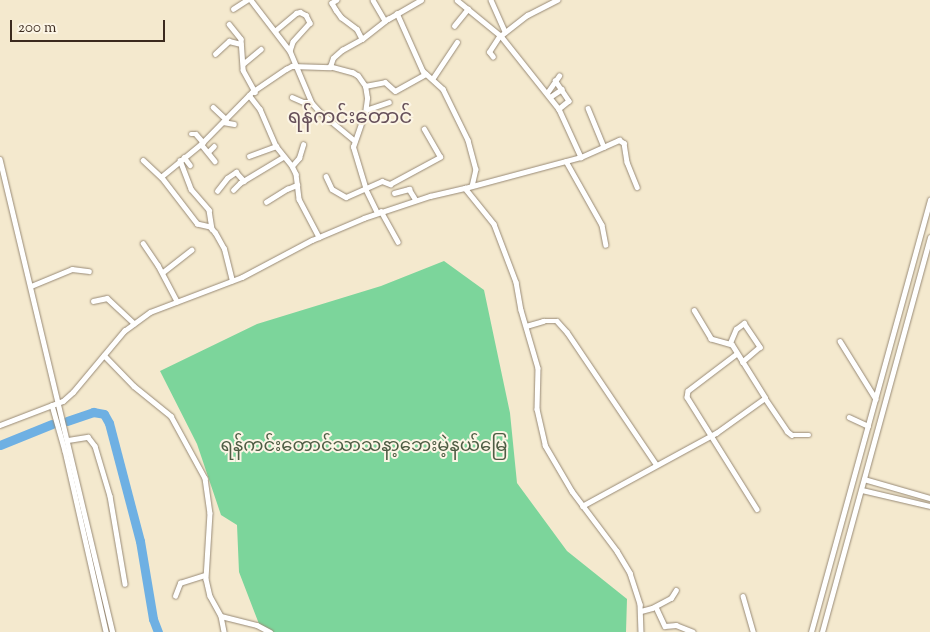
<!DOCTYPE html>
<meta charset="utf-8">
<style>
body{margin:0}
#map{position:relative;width:930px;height:632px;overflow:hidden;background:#f4e9ce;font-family:"Sorts Mill Goudy","Noto Sans Myanmar",serif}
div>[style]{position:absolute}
.green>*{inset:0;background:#7cd59b}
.river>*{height:9px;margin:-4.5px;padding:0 4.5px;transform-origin:4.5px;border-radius:4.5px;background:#6eb0e3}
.roads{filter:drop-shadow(0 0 1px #988a76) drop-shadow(0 0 1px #988a76)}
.street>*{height:4.5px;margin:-2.25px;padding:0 2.25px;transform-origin:2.25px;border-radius:2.25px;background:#fff}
span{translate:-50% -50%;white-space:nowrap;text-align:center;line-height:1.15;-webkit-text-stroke:4px #fcf5e5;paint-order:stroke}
.park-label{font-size:18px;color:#4e5d44}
.quarter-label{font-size:20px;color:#66505a}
.scale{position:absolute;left:10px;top:20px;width:155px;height:22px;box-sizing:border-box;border:2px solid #3b2a1e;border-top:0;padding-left:6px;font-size:15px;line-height:18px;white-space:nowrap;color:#3b2a1e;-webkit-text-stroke:4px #fcf5e5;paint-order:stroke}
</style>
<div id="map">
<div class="green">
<div style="clip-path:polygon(444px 261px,484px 290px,510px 413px,517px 483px,567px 551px,627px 599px,626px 632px,265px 632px,259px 624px,239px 572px,237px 525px,221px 515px,197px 444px,160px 371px,257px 324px,381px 286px)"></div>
</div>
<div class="river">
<div style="left:67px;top:421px;width:28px;rotate:-19deg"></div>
<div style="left:93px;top:412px;width:11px;rotate:10deg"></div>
<div style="left:104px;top:414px;width:10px;rotate:61deg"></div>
<div style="left:109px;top:423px;width:122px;rotate:75.3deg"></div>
<div style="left:140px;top:541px;width:79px;rotate:80.5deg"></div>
<div style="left:153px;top:619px;width:14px;rotate:69deg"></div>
<div style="left:0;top:445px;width:56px;rotate:-22deg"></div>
</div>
<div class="roads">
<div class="street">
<div style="left:251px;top:0;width:64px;rotate:52.6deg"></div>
<div style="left:337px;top:0;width:6px;rotate:149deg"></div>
<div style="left:332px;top:3px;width:8px;rotate:60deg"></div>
<div style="left:336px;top:10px;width:9px;rotate:54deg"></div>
<div style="left:341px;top:17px;width:20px;rotate:37deg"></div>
<div style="left:357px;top:29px;width:11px;rotate:63deg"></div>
<div style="left:373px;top:0;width:24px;rotate:60deg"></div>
<div style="left:457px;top:0;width:57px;rotate:39.3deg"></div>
<div style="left:491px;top:0;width:35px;rotate:66deg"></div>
<div style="left:558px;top:0;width:34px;rotate:153deg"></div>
<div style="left:528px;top:15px;width:34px;rotate:142deg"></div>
<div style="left:501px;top:36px;width:93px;rotate:51.5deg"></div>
<div style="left:559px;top:109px;width:53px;rotate:65.4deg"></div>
<div style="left:233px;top:9px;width:17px;rotate:-33deg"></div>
<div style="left:397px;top:13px;width:64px;rotate:65.9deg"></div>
<div style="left:423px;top:71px;width:27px;rotate:42deg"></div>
<div style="left:443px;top:89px;width:57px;rotate:63.9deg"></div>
<div style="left:468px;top:140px;width:30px;rotate:75deg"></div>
<div style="left:476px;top:169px;width:17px;rotate:103deg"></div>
<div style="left:229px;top:24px;width:19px;rotate:51deg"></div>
<div style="left:241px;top:39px;width:31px;rotate:86deg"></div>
<div style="left:243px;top:70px;width:25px;rotate:61deg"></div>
<div style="left:454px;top:26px;width:22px;rotate:-51deg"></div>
<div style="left:276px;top:30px;width:26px;rotate:-40deg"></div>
<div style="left:296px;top:13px;width:4px;rotate:-14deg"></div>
<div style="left:300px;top:12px;width:7px;rotate:27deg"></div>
<div style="left:306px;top:15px;width:9px;rotate:63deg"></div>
<div style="left:310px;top:23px;width:25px;rotate:132deg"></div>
<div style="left:293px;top:42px;width:9px;rotate:108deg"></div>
<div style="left:290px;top:51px;width:56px;rotate:67.1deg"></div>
<div style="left:312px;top:103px;width:12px;rotate:48deg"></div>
<div style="left:320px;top:112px;width:45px;rotate:39.6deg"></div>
<div style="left:215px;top:54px;width:19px;rotate:-43deg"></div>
<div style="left:229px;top:41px;width:12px;rotate:14deg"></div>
<div style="left:493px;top:57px;width:6px;rotate:-129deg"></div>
<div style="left:489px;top:52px;width:20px;rotate:-57deg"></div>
<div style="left:243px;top:64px;width:23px;rotate:-40deg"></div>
<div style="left:433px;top:78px;width:43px;rotate:-56.3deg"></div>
<div style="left:555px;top:80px;width:25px;rotate:56deg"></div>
<div style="left:569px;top:101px;width:13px;rotate:141deg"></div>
<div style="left:365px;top:86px;width:20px;rotate:-11deg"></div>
<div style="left:385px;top:82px;width:13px;rotate:42deg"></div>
<div style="left:395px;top:91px;width:35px;rotate:-29deg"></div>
<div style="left:547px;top:93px;width:21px;rotate:-55deg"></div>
<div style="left:249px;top:95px;width:18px;rotate:52deg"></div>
<div style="left:260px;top:109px;width:40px;rotate:66.6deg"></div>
<div style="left:276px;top:146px;width:26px;rotate:51deg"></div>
<div style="left:292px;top:166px;width:9px;rotate:63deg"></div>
<div style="left:296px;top:174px;width:25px;rotate:83deg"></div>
<div style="left:299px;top:199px;width:43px;rotate:62.2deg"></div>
<div style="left:292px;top:97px;width:12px;rotate:24deg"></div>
<div style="left:303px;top:102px;width:8px"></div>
<div style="left:550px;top:97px;width:14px;rotate:-34deg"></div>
<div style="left:213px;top:107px;width:18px;rotate:43deg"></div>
<div style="left:588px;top:108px;width:42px;rotate:67.7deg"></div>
<div style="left:366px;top:110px;width:24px;rotate:-19deg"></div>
<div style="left:223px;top:122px;width:11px;rotate:10deg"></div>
<div style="left:191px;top:134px;width:5px"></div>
<div style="left:196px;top:134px;width:11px;rotate:49deg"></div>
<div style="left:201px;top:144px;width:22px;rotate:51deg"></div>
<div style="left:208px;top:152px;width:8px;rotate:-45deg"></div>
<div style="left:249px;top:156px;width:29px;rotate:-20deg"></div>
<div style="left:184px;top:157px;width:10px;rotate:53deg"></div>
<div style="left:0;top:159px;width:486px;rotate:76.6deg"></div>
<div style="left:143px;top:160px;width:25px;rotate:43deg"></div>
<div style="left:180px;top:160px;width:31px;rotate:69deg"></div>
<div style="left:191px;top:189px;width:28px;rotate:49deg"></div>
<div style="left:209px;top:210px;width:19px;rotate:81deg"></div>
<div style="left:566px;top:161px;width:73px;rotate:60.6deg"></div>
<div style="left:602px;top:225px;width:20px;rotate:79deg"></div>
<div style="left:292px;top:166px;width:11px;rotate:-49deg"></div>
<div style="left:299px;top:158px;width:14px;rotate:-73deg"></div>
<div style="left:326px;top:176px;width:14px;rotate:65deg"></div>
<div style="left:332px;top:189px;width:16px;rotate:30deg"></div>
<div style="left:346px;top:197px;width:39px;rotate:-24deg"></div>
<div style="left:382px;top:181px;width:9px;rotate:21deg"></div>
<div style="left:390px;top:184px;width:57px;rotate:-28.4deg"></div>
<div style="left:440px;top:157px;width:32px;rotate:-120deg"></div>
<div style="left:465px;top:188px;width:120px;rotate:-15deg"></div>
<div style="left:581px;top:157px;width:42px;rotate:-24.1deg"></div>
<div style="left:619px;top:140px;width:6px;rotate:31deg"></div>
<div style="left:624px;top:143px;width:19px;rotate:81deg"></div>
<div style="left:627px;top:162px;width:27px;rotate:68deg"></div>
<div style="left:233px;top:190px;width:10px;rotate:-45deg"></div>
<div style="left:240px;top:183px;width:50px;rotate:-31.2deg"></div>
<div style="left:217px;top:191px;width:16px;rotate:-52deg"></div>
<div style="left:227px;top:178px;width:11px;rotate:-34deg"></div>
<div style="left:236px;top:172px;width:12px;rotate:48deg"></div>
<div style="left:394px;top:193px;width:16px;rotate:-15deg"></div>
<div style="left:409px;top:189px;width:13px;rotate:58deg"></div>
<div style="left:266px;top:202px;width:25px;rotate:-32deg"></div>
<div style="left:287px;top:189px;width:11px;rotate:-22deg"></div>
<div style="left:381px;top:211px;width:35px;rotate:61deg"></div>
<div style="left:377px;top:213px;width:25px;rotate:-116deg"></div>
<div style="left:366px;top:190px;width:45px;rotate:-106.8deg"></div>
<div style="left:353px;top:147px;width:36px;rotate:-71deg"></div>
<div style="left:365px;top:113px;width:15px;rotate:-82deg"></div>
<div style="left:367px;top:98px;width:12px;rotate:-99deg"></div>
<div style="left:365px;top:86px;width:12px;rotate:-125deg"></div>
<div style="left:358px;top:76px;width:6px;rotate:-149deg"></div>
<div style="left:353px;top:73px;width:24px;rotate:-165deg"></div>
<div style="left:330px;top:67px;width:9px;rotate:-72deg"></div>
<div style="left:333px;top:58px;width:12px;rotate:-42deg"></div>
<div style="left:342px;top:50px;width:23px;rotate:-29deg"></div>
<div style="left:362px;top:39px;width:33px;rotate:-38deg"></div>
<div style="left:388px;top:19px;width:38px;rotate:-30deg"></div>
<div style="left:143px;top:243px;width:27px;rotate:56deg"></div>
<div style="left:158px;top:265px;width:41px;rotate:62.2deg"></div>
<div style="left:163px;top:272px;width:36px;rotate:-38deg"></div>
<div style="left:232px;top:281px;width:33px;rotate:-104deg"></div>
<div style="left:224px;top:249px;width:18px;rotate:-119deg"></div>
<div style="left:215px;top:233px;width:8px;rotate:-130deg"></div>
<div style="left:210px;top:227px;width:13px;rotate:-167deg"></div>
<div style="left:197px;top:224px;width:59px;rotate:-127.5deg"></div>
<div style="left:161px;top:177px;width:52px;rotate:-39.5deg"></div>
<div style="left:201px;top:144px;width:73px;rotate:-45.6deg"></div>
<div style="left:252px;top:92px;width:41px;rotate:-34.1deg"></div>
<div style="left:286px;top:69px;width:7px;rotate:-27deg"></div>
<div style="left:292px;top:66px;width:38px;rotate:2deg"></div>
<div style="left:31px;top:286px;width:44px;rotate:-22.5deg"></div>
<div style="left:72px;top:269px;width:17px;rotate:7deg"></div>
<div style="left:93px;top:301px;width:14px;rotate:-12deg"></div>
<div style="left:107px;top:298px;width:37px;rotate:43deg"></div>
<div style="left:526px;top:326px;width:18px;rotate:-16deg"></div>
<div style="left:543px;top:321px;width:14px"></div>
<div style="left:557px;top:321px;width:15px;rotate:48deg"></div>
<div style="left:567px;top:332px;width:159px;rotate:56deg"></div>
<div style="left:840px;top:341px;width:68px;rotate:58.2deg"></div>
<div style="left:730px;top:343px;width:15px;rotate:-67deg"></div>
<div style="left:736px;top:329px;width:10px;rotate:-37deg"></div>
<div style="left:744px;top:323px;width:29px;rotate:56deg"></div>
<div style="left:760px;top:347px;width:23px;rotate:139deg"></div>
<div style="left:737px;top:354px;width:61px;rotate:142.9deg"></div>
<div style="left:688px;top:391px;width:6px;rotate:99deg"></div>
<div style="left:687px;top:397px;width:132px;rotate:58deg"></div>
<div style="left:104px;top:355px;width:43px;rotate:45.9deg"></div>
<div style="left:134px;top:386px;width:48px;rotate:39deg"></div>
<div style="left:171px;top:416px;width:71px;rotate:61.3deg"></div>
<div style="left:205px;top:478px;width:35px;rotate:82deg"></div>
<div style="left:210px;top:513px;width:66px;rotate:93.5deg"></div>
<div style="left:206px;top:579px;width:17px;rotate:77deg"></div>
<div style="left:210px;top:596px;width:23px;rotate:61deg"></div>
<div style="left:221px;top:616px;width:37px;rotate:14deg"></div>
<div style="left:257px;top:625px;width:15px;rotate:28deg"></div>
<div style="left:765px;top:398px;width:40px;rotate:56deg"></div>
<div style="left:787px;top:431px;width:6px;rotate:39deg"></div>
<div style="left:792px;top:435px;width:17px"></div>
<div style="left:52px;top:405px;width:48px;rotate:74.2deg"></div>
<div style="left:65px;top:451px;width:186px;rotate:77.2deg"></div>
<div style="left:849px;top:417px;width:21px;rotate:25deg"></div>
<div style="left:0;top:425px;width:67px;rotate:-20.9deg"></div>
<div style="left:63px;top:401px;width:13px;rotate:-42deg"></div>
<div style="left:73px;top:392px;width:80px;rotate:-50.1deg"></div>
<div style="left:124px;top:331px;width:32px;rotate:-36deg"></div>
<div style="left:150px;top:312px;width:98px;rotate:-20.8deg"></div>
<div style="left:242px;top:277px;width:79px;rotate:-27.9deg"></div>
<div style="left:312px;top:240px;width:56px;rotate:-22.9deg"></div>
<div style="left:364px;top:218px;width:70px;rotate:-18.4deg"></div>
<div style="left:430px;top:196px;width:36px;rotate:-13deg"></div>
<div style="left:465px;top:188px;width:46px;rotate:51.1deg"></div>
<div style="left:494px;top:224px;width:62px;rotate:69.2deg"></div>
<div style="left:516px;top:282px;width:28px;rotate:80deg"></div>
<div style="left:521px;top:310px;width:60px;rotate:73.7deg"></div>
<div style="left:538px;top:368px;width:41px;rotate:91.4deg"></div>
<div style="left:537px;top:409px;width:37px;rotate:77deg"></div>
<div style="left:545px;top:445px;width:53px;rotate:59.6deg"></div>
<div style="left:572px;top:491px;width:75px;rotate:53.1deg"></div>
<div style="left:617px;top:551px;width:26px;rotate:59deg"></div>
<div style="left:630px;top:573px;width:33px;rotate:72deg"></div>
<div style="left:640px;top:604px;width:28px;rotate:88deg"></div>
<div style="left:68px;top:440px;width:20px;rotate:-9deg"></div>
<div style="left:88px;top:437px;width:11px;rotate:52deg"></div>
<div style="left:95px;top:446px;width:52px;rotate:73.3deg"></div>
<div style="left:110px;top:496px;width:89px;rotate:80.3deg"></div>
<div style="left:864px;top:479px;width:69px;rotate:16.1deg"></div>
<div style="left:862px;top:490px;width:70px;rotate:13.2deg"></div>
<div style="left:582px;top:506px;width:153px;rotate:-28.6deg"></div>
<div style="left:716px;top:433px;width:60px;rotate:-35.5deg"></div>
<div style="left:765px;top:398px;width:62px;rotate:-121.9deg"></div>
<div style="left:732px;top:345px;width:22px;rotate:-164deg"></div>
<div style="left:711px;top:339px;width:33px;rotate:-121deg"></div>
<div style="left:175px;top:596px;width:14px;rotate:-69deg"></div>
<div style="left:180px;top:583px;width:26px;rotate:-18deg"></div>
<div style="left:743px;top:596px;width:37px;rotate:74deg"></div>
<div style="left:656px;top:607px;width:21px;rotate:65deg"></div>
<div style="left:665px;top:626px;width:11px;rotate:-5deg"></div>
<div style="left:676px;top:625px;width:18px;rotate:22deg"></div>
<div style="left:641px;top:611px;width:11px;rotate:-15deg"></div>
<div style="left:652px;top:608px;width:21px;rotate:-28deg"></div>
<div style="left:671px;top:598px;width:9px;rotate:-58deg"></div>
<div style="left:221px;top:616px;width:16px;rotate:79deg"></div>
<div style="left:811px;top:632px;width:448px;rotate:-74.6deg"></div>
<div style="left:822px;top:632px;width:409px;rotate:-74.7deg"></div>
</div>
</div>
<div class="park-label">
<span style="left:364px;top:447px">ရန်ကင်းတောင်သာသနာ့ဘေးမဲ့နယ်မြေ</span>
</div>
<div class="quarter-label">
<span style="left:350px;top:118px">ရန်ကင်းတောင်</span>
</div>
<div class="scale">200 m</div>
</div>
